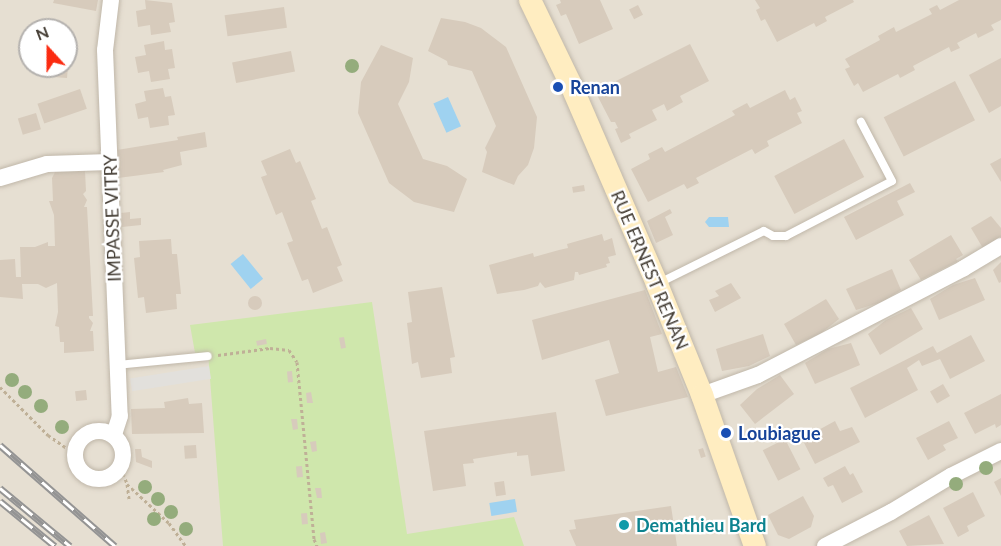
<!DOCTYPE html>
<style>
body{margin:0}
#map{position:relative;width:1001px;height:546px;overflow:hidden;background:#f2ede4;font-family:Lato,sans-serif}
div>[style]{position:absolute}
.residential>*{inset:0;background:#e6dfd2}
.green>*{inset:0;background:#cfe7ac}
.parking>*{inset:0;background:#e2e0dc;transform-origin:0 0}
.water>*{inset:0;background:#9fd2f0;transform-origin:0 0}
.building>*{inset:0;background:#d7cbbc;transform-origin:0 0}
.round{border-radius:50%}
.path>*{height:3px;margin-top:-1.5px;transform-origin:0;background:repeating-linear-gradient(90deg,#bfb097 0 3px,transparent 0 6px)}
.roads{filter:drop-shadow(0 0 2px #c0b7a9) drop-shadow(0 0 2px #c0b7a9)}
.lane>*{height:8px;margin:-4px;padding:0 4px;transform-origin:4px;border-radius:4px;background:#fff}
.street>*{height:16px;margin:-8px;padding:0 8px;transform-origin:8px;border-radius:8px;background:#fff}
.street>.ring{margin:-8px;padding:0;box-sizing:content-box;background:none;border:16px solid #fff;border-radius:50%}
.secondary>*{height:22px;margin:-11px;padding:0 11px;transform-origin:11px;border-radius:11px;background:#ffedc1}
.rail>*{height:7px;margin-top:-3.5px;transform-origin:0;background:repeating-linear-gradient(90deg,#fff 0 14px,#949494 0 28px);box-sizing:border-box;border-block:2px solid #949494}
.trees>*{width:14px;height:14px;margin:-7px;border-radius:50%;background:#94ac7c}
.dots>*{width:16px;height:16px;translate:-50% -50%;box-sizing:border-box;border:3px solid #fff;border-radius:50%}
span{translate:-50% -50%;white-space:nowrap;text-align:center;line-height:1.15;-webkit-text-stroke:4.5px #fff;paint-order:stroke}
.transit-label{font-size:18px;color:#164399;font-weight:700}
.left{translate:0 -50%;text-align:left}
.street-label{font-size:18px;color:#443d34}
.culture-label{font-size:18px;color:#0d838f;font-weight:700}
.north{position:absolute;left:18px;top:18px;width:60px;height:60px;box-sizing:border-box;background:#fff;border:2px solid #b4b1ae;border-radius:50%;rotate:339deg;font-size:16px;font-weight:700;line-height:24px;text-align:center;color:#443d34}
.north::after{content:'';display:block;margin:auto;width:21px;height:27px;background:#fb2b11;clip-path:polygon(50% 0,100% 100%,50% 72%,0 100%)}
</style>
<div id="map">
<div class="residential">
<div style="clip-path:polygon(evenodd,0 0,1001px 0,1001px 546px,0 546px,0 0,30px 30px,66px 30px,66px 66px,30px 66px,30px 30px)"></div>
</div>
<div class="green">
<div style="clip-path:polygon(372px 302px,407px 534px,514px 517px,524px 546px,223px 546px,208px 353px,195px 353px,190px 325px)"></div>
</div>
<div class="parking">
<div style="left:209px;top:366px;width:13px;height:80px;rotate:81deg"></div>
</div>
<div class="water">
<div style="left:448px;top:97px;width:32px;height:16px;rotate:66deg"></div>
<div style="clip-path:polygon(709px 217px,728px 217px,729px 227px,709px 227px,705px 222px)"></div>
<div style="left:243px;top:254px;width:32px;height:16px;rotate:51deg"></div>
<div style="left:515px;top:499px;width:13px;height:26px;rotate:81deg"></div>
</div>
<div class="building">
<div style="clip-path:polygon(54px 0,98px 0,96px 11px,53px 3px)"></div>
<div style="clip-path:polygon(145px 0,172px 3px,175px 22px,169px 23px,171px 32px,151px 35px,150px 25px,138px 27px,136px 11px,146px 9px)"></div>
<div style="clip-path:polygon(560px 0,600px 0,613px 29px,579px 44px,566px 14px,561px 16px,556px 5px,561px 3px)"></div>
<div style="clip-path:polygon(755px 0,853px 0,854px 2px,825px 17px,827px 21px,816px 27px,814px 23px,777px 42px,765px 19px,761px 21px,756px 10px,760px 8px)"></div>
<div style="clip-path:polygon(959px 0,1001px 0,1001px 20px,991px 25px,994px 30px,978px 38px,976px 33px,957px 43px,960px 48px,951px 52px,949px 47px,913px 66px,915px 70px,900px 78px,898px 74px,863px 92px,858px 83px,854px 86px,845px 69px,850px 67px,845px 59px,880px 40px,878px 36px,894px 27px,896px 32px,932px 14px,929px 9px,937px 5px,940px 10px)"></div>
<div style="left:638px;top:5px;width:11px;height:10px;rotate:63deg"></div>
<div style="left:284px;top:7px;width:21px;height:60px;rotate:82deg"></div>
<div style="clip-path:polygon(441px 18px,465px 22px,481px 28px,506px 47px,537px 117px,534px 148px,528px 165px,518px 176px,514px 185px,482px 172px,487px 152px,485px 148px,496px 126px,472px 71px,448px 65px,447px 61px,428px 51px)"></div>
<div style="clip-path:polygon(66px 32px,71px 33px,67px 78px,39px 76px,40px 66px,66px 66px)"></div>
<div style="clip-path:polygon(164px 41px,165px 50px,172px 49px,175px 68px,168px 69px,170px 79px,151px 82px,149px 71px,138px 73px,135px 57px,146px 55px,144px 45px)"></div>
<div style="clip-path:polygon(690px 44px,709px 81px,680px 96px,683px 102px,667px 111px,664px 104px,652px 110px,657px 120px,629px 134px,631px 138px,621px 143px,615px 129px,618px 128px,615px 122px,611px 122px,597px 95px,600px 93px,598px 90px)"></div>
<div style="clip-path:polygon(381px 45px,413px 58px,409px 82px,398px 104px,423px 159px,447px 166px,467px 179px,454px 212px,414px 202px,389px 183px,358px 113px,361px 82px)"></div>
<div style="left:291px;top:51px;width:21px;height:60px;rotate:79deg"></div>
<div style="clip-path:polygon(1001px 58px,1001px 106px,989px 113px,969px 75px)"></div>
<div style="left:955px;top:81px;width:44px;height:80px;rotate:63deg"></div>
<div style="clip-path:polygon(163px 88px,165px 97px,171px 96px,175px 115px,168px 116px,169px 125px,150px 128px,148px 117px,138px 119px,135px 104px,146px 101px,144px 91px)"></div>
<div style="left:80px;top:89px;width:21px;height:45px;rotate:71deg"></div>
<div style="clip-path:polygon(785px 90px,790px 100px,795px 97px,802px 111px,797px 113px,802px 123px,767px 141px,769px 146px,755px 154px,752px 149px,696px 178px,699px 183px,687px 189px,684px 184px,648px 202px,631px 169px,650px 159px,648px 154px,662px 147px,665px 152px,735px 115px,732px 111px,747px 103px,750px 108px)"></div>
<div style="left:36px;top:113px;width:17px;height:19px;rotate:73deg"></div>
<div style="clip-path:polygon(205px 132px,207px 147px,180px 152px,182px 165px,163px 170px,164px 172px,118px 178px,117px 150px,178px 140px,177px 137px)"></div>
<div style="left:844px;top:139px;width:43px;height:79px;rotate:62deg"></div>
<div style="clip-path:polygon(290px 149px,296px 163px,300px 161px,316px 199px,311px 201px,322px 229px,327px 227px,342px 265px,337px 267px,343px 281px,313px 293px,308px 279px,302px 281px,287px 243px,293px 241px,282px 212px,276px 215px,261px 177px,267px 175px,261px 161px)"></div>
<div style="clip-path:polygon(1001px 158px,1001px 182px,990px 164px)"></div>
<div style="clip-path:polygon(85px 171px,86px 191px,83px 194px,87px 200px,84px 207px,87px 207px,93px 316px,89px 316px,89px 318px,93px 323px,90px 331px,93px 331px,94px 351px,64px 353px,64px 342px,60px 342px,59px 327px,55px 326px,58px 312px,57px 283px,46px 288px,38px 284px,22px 284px,23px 299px,0 297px,0 260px,15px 259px,16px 277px,21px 277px,20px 247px,35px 247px,48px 242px,48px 246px,55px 246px,54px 215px,49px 201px,53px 201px,52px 178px,55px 172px)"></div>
<div style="clip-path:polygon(910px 183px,915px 192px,897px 201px,904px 215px,856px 240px,844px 217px)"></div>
<div style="left:584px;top:185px;width:6px;height:12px;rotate:81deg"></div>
<div style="clip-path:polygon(670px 209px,672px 213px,665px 217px,673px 235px,656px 243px,647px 221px)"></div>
<div style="clip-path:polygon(130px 212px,130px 219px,141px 218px,141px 225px,122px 227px,121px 213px)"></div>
<div style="clip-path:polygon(991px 216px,1001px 228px,1001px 239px,984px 250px,971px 228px)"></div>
<div style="clip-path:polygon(602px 234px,604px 241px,612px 238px,616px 255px,608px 257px,610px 263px,606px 264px,607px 267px,579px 275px,578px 272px,575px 272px,574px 280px,545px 288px,540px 282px,538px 286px,524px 290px,497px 294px,489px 265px,533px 253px,534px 257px,559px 250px,568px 248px,567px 244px)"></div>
<div style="clip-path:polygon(951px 235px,963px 255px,956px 259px,958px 261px,921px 280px,909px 260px)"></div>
<div style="clip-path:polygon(171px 239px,172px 254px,177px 254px,181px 294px,176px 294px,177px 309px,146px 313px,144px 297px,138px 298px,134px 258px,140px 257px,139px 241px)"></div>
<div style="clip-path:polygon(1001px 262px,1001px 282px,999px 283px,993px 270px)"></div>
<div style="clip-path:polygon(892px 269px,901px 290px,882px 302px,856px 310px,846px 289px)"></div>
<div style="clip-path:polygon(975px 278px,985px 300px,939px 320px,930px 299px,953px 285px)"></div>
<div style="clip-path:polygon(731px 283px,741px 298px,715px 312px,709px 300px,719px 296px,715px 291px)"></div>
<div style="clip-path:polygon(442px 287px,455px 357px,450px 358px,452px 373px,421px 378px,418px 362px,412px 364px,407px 323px,412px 322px,408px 292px)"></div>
<div style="clip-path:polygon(645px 290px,662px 334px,650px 337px,658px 372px,676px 367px,688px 397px,606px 416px,595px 380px,619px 373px,609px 340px,542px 360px,532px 320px)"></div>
<div class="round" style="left:248px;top:296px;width:14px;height:14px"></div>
<div style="clip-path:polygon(826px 299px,839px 319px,820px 334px,796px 345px,784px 324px)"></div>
<div style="clip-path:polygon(911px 308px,923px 329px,880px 355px,868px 334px,886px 320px)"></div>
<div style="clip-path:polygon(763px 334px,770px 356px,749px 366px,722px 371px,716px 349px)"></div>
<div style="clip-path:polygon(971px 335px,985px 361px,950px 379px,940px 359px,922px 366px,919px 360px,907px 368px,918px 390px,865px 418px,850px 388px,933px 346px,937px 353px)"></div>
<div style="left:344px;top:337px;width:11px;height:5px;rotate:80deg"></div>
<div style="left:266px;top:339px;width:5px;height:10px;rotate:79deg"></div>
<div style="clip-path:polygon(851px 343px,860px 365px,815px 384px,805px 363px,828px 349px)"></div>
<div style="left:292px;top:371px;width:11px;height:5px;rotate:85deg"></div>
<div style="clip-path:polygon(780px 375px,794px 394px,755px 424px,740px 405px,757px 389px)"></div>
<div style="left:943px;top:384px;width:14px;height:15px;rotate:60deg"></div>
<div style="left:86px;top:390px;width:10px;height:11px;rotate:84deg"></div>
<div style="clip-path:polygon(311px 392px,313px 403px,307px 403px,306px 393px)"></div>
<div style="clip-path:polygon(1001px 394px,1001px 425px,996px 428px,995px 424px,975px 434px,964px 413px)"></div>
<div style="clip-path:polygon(188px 398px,189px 404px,202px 403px,204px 433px,132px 434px,131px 409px,165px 408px,164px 402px)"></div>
<div style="clip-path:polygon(556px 412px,565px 471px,531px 476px,528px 455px,517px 456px,517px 452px,473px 459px,474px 463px,463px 464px,466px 486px,433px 491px,424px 431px)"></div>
<div style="clip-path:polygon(291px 419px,297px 419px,298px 429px,293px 430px)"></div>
<div style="clip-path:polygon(835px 421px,840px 431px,852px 427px,860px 442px,815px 464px,802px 439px)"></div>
<div style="clip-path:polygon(949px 421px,958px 438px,943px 445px,946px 450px,928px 460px,916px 438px)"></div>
<div style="left:785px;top:439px;width:34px;height:25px;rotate:63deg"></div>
<div style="clip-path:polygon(316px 441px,317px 451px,312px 452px,310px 442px)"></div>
<div style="left:196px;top:445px;width:13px;height:12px;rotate:86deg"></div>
<div style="left:703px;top:448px;width:9px;height:5px;rotate:72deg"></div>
<div style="clip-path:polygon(135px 449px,141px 449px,142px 457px,152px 461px,152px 468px,136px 462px)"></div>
<div style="left:302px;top:466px;width:11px;height:6px;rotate:85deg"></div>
<div style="clip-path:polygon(845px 466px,850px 475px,853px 473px,863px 492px,842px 503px,833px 485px,828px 487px,823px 478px)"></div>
<div style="clip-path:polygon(1001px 478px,1001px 496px,994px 482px)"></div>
<div style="left:504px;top:481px;width:14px;height:10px;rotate:82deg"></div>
<div style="clip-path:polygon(315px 488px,321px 488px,322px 498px,317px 498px)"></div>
<div style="clip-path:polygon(973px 492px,985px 516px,967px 526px,969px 531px,958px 537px,943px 508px)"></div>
<div style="clip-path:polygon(803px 496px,814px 516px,811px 527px,789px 539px,778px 535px,768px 515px)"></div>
<div style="clip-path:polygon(671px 506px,677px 546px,576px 546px,569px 530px,576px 529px,574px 520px)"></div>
<div style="left:307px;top:513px;width:11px;height:6px;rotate:85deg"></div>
<div style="clip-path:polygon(929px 515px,944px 544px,907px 546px,899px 531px)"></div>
<div style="clip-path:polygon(325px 532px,327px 543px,321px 544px,320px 533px)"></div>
</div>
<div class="path">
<div style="left:218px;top:355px;width:52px;rotate:-7.7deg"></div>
<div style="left:270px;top:348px;width:19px;rotate:6deg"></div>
<div style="left:289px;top:350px;width:14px;rotate:56deg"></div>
<div style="left:297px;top:362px;width:178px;rotate:84.5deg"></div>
<div style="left:314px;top:539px;width:8px;rotate:67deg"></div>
<div style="left:0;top:387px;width:68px;rotate:45deg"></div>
<div style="left:48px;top:435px;width:24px;rotate:35deg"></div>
<div style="left:68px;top:449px;width:7px"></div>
<div style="left:121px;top:468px;width:17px;rotate:69deg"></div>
<div style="left:127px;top:484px;width:15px;rotate:82deg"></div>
<div style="left:127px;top:484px;width:57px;rotate:42.9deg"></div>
<div style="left:169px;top:523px;width:29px;rotate:54deg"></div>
</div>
<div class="roads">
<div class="lane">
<div style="left:657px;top:284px;width:119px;rotate:-26.4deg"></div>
<div style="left:764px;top:231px;width:10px;rotate:29deg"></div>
<div style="left:773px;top:236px;width:13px"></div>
<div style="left:786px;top:236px;width:119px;rotate:-27.4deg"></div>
<div style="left:892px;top:181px;width:67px;rotate:-117.7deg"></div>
<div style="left:117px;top:365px;width:91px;rotate:-5.6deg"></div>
</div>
<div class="street">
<div style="left:111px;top:0;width:50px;rotate:96.8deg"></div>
<div style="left:105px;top:50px;width:366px;rotate:87.7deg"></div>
<div style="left:120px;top:416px;width:20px;rotate:108deg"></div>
<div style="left:0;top:178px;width:49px;rotate:-16.6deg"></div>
<div style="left:47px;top:164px;width:63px;rotate:-1.8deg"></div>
<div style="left:702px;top:395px;width:59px;rotate:-19.7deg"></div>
<div style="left:758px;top:375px;width:232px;rotate:-27.4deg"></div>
<div style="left:964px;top:268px;width:43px;rotate:-30.7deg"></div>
<div class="ring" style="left:75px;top:431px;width:32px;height:32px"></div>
<div style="left:825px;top:546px;width:74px;rotate:-27.3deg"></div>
<div style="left:891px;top:512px;width:70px;rotate:-31deg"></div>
<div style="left:951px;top:476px;width:56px;rotate:-26.6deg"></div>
</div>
<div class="secondary">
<div style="left:530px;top:0;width:94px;rotate:64.2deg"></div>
<div style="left:571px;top:85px;width:217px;rotate:66.6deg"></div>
<div style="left:657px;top:284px;width:120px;rotate:67.9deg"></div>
<div style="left:702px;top:395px;width:160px;rotate:70.7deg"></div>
</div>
</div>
<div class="rail">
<div style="left:0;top:445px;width:153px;rotate:41.3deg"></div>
<div style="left:0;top:488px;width:91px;rotate:39.6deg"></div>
<div style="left:0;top:501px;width:71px;rotate:39.3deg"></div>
</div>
<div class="trees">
<div style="left:352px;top:66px"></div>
<div style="left:12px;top:380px"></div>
<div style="left:25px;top:392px"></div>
<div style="left:41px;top:406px"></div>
<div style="left:62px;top:427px"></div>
<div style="left:986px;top:468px"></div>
<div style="left:956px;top:484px"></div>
<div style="left:145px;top:487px"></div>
<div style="left:158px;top:499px"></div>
<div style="left:171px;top:512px"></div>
<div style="left:154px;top:519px"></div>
<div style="left:186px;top:529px"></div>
</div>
<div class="dots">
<div style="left:558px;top:87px;background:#1a4fb4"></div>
<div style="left:726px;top:433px;background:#1a4fb4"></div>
<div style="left:624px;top:525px;background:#0f9aa8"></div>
</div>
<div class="transit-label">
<span class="left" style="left:570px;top:87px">Renan</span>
<span class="left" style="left:738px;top:433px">Loubiague</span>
</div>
<div class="street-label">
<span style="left:112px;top:218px;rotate:-92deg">IMPASSE VITRY</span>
<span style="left:650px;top:270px;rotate:67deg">RUE ERNEST RENAN</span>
</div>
<div class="culture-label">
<span class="left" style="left:636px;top:525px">Demathieu Bard</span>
</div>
<div class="north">N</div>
</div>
